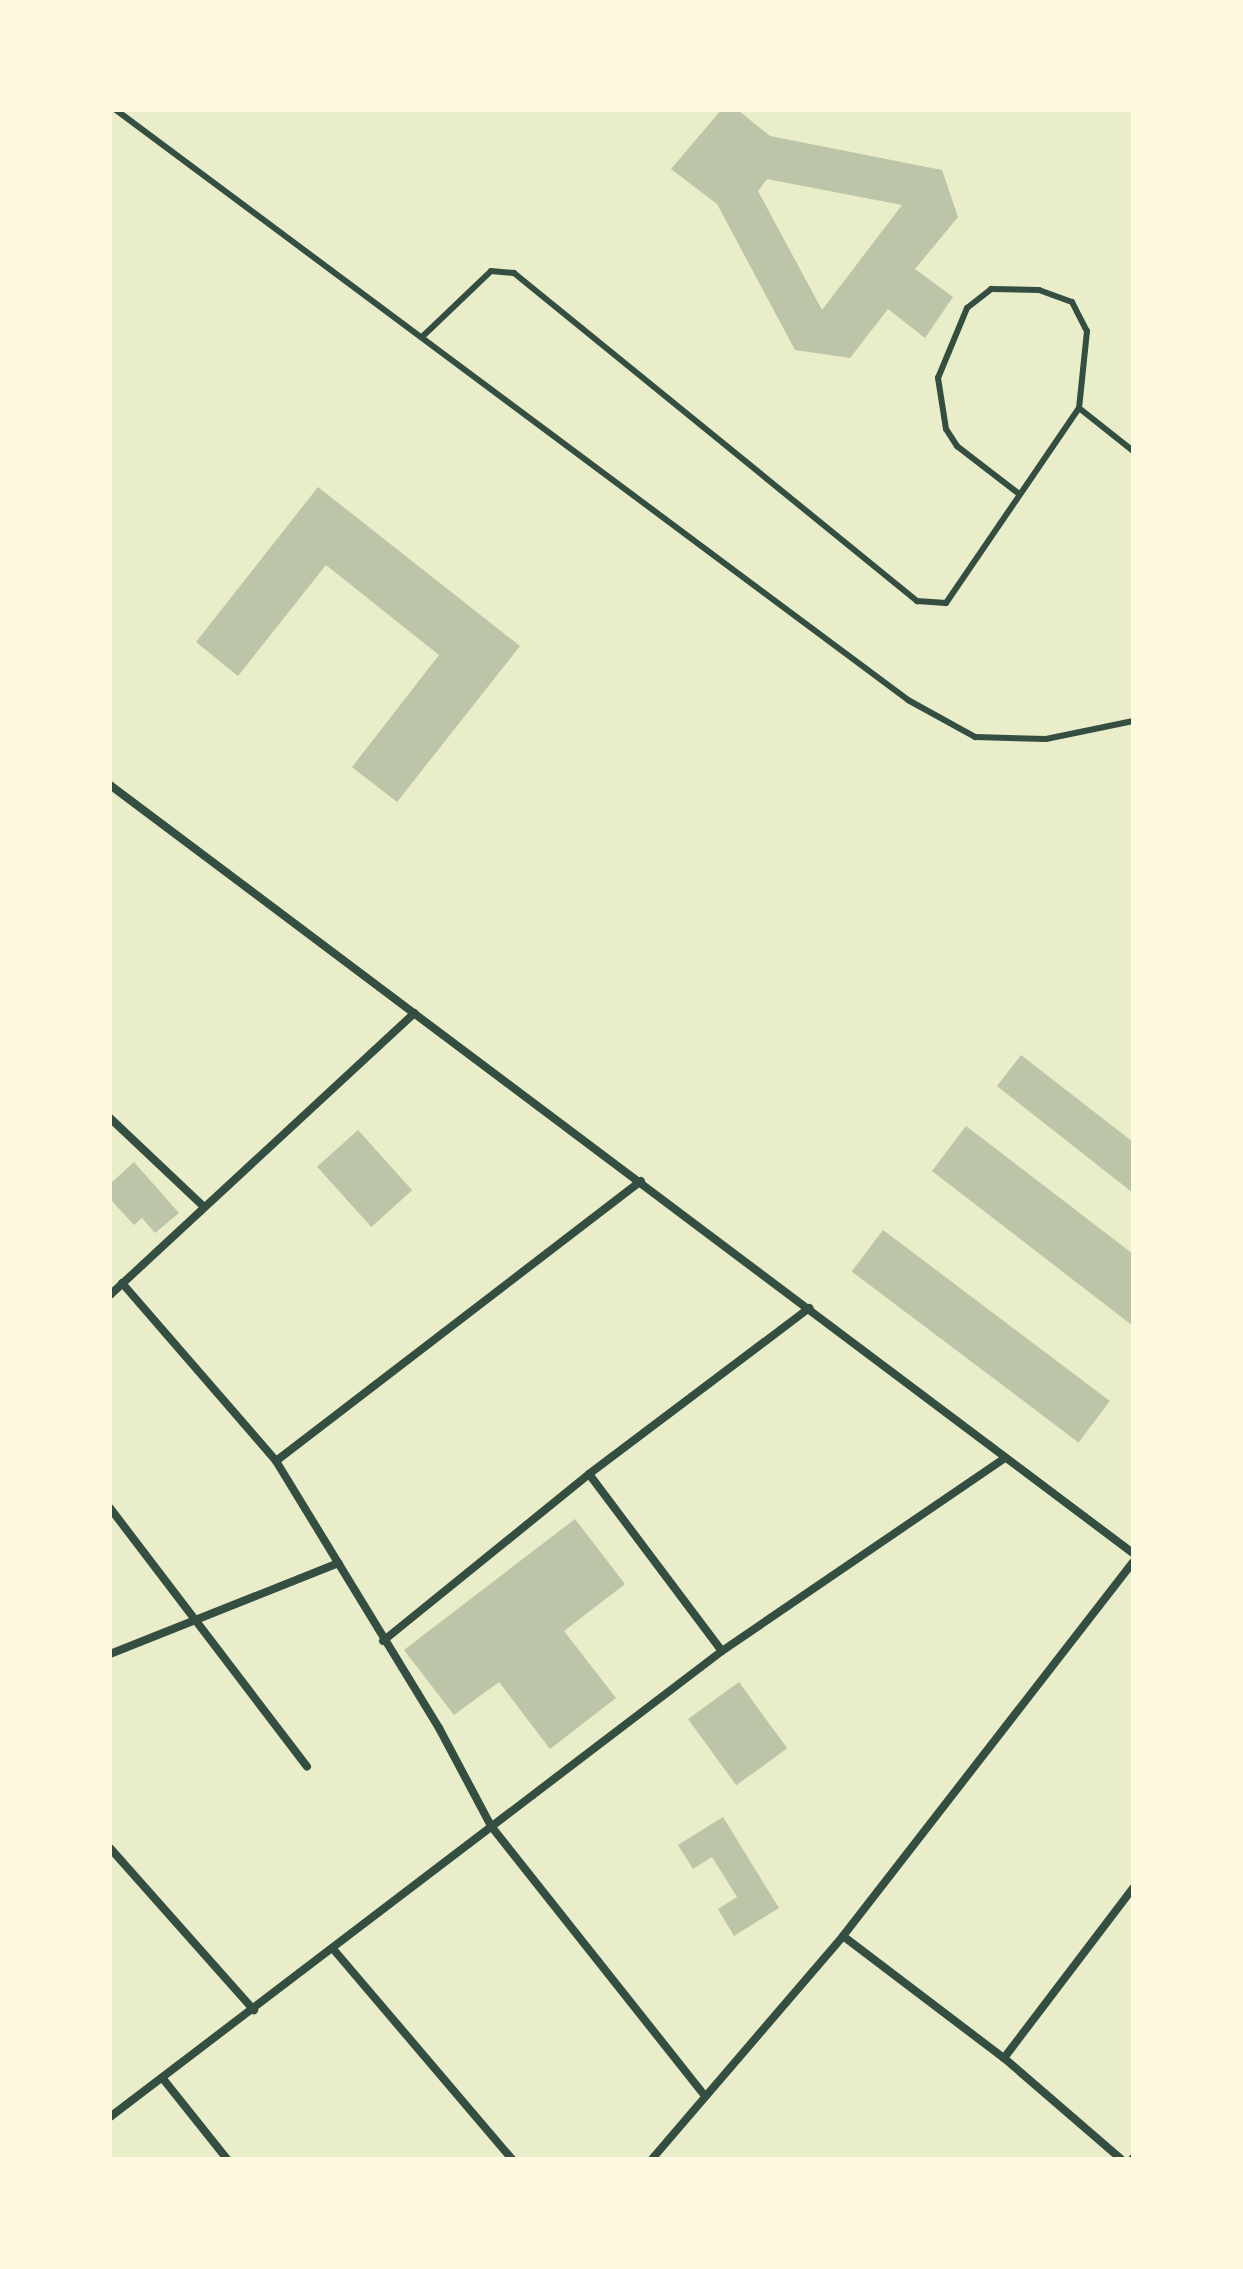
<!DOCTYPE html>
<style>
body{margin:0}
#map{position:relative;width:1243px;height:2269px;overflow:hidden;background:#e9edc9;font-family:Poppins,sans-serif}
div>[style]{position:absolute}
.building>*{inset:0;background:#bcc5a7;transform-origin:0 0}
.service>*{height:6px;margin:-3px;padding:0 3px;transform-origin:3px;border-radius:3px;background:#344e41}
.minor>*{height:8px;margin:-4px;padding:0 4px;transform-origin:4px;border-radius:4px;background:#344e41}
span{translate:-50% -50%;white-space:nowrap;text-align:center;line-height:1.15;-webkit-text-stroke:6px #fefae0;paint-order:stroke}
.frame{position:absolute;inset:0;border:112px solid #fefae0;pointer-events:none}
</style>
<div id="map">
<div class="building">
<div style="clip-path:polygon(evenodd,721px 110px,738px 110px,770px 136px,942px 170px,958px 217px,915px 269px,953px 297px,925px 338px,888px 309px,850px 358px,795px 350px,717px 204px,671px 169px,721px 110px,767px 179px,902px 205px,822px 310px,758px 191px,767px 179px)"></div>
<div style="clip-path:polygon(318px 487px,520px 646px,397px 802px,352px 767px,439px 655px,326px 565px,238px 676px,196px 642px)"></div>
<div style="clip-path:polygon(1021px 1055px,1133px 1142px,1133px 1193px,997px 1086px)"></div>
<div style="clip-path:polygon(966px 1126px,1133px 1254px,1133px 1326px,932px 1171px)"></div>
<div style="left:358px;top:1130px;width:81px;height:55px;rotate:48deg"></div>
<div style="clip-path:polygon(134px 1162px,179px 1213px,155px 1233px,142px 1218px,134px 1225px,110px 1199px,110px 1184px)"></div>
<div style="left:883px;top:1230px;width:284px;height:52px;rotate:37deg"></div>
<div style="clip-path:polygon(575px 1519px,625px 1584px,564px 1631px,616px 1698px,550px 1749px,499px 1682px,454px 1715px,404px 1650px)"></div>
<div style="left:739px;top:1682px;width:82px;height:63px;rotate:54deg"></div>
<div style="clip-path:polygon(723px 1817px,779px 1908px,734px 1936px,718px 1909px,737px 1897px,712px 1857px,693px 1869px,678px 1845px)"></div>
</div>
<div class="service">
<div style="left:116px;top:110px;width:988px;rotate:36.68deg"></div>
<div style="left:908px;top:700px;width:77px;rotate:28.9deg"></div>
<div style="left:975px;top:737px;width:71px;rotate:1.6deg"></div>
<div style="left:1046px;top:739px;width:89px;rotate:-11.7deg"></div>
<div style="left:422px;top:337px;width:95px;rotate:-43.7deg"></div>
<div style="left:491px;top:271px;width:23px;rotate:5deg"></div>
<div style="left:514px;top:273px;width:520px;rotate:39.14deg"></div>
<div style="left:917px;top:601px;width:29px;rotate:4deg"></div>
<div style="left:946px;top:603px;width:236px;rotate:-55.7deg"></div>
<div style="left:1079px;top:408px;width:69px;rotate:38.5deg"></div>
<div style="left:1018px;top:493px;width:77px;rotate:-142.4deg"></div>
<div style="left:957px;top:446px;width:20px;rotate:-123deg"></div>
<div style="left:946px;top:429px;width:52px;rotate:-98.9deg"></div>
<div style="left:938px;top:378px;width:76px;rotate:-67.5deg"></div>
<div style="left:967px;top:308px;width:31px;rotate:-38deg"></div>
<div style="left:991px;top:289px;width:48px;rotate:1.2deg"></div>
<div style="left:1039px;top:290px;width:35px;rotate:20deg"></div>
<div style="left:1072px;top:302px;width:33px;rotate:63deg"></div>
<div style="left:1087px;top:331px;width:77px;rotate:95.9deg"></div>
</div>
<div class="minor">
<div style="left:110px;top:785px;width:1279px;rotate:36.9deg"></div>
<div style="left:110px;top:1118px;width:129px;rotate:43.4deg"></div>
<div style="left:122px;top:1283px;width:235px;rotate:49.1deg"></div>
<div style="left:276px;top:1461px;width:313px;rotate:58.6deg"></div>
<div style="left:439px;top:1728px;width:111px;rotate:62deg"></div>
<div style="left:491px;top:1826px;width:345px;rotate:51.6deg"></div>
<div style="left:110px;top:1295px;width:415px;rotate:-42.8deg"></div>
<div style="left:276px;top:1461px;width:460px;rotate:-37.5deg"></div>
<div style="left:589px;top:1474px;width:221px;rotate:53.1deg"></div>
<div style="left:110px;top:1508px;width:325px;rotate:52.7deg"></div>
<div style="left:383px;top:1641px;width:265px;rotate:-39deg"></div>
<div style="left:589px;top:1474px;width:276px;rotate:-37deg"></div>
<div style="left:110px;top:1654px;width:246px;rotate:-21.7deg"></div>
<div style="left:110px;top:1848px;width:217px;rotate:48.4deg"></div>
<div style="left:843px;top:1936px;width:202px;rotate:37.2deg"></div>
<div style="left:1004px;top:2058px;width:155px;rotate:40.8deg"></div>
<div style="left:334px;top:1950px;width:275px;rotate:49.6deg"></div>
<div style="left:1004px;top:2058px;width:213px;rotate:-52.8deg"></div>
<div style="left:164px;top:2080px;width:101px;rotate:51.4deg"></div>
<div style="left:110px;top:2117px;width:769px;rotate:-37.29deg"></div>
<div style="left:722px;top:1651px;width:343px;rotate:-34.3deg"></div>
<div style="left:652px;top:2159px;width:294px;rotate:-49.4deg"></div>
<div style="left:843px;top:1936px;width:473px;rotate:-52.2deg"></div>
<div style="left:1132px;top:2159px;width:1px;rotate:-45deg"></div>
</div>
<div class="frame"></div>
</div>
